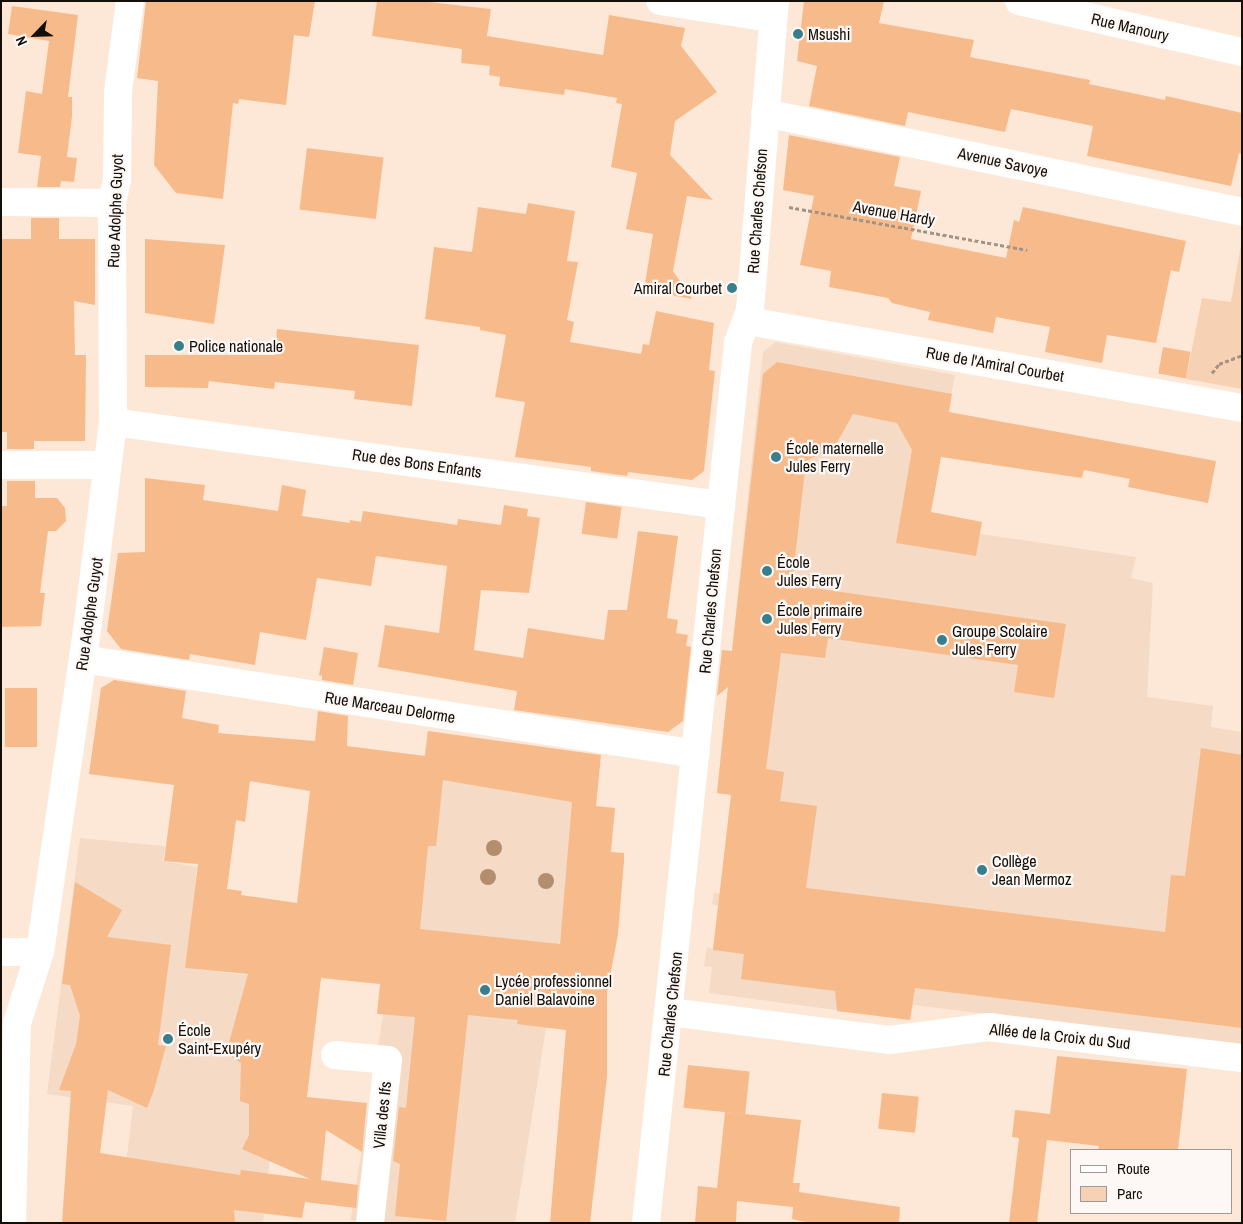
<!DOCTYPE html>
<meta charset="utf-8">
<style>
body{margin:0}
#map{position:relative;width:1243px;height:1224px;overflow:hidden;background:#fde8d8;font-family:"Archivo Narrow",sans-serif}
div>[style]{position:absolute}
.built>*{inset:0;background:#f5dac5;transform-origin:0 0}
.green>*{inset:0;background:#f7d1b3}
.building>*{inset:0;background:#f7ba8a;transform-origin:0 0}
.path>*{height:3px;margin-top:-1.5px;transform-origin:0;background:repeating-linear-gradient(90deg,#a29387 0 4px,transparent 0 6.5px)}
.minor>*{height:28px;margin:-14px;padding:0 14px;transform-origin:14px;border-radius:14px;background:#fff}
.trees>*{width:16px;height:16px;margin:-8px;border-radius:50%;background:#b38e6e}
.dots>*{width:14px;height:14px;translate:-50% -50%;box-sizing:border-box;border:2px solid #fdf8f5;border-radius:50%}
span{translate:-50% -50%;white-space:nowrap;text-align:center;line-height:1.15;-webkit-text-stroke:4.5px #fdf8f5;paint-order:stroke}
.street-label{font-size:16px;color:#140e08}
.poi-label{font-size:16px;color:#140e08}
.left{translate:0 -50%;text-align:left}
.right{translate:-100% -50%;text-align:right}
.frame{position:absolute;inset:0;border:2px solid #140e08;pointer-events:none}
.legend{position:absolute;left:1070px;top:1149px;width:162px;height:65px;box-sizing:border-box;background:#fdf8f5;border:1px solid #a09a96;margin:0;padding:6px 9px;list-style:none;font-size:15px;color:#140e08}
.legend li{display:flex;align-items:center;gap:10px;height:25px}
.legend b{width:25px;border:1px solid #a09a96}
.north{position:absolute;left:10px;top:10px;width:50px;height:50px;-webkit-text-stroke:4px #fdf8f5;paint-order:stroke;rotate:246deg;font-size:14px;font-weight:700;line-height:20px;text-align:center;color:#140e08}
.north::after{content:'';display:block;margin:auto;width:18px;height:22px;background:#140e08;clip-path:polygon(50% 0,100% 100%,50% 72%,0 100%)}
</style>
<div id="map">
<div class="built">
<div style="clip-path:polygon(775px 342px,955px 375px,928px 526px,1136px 557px,1131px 578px,1153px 583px,1147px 697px,1213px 706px,1211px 727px,1242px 732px,1242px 1045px,913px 1005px,910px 1020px,709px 993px,712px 967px,704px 966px,707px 947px,713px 949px,718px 906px,712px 904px,714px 893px,720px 893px,731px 795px,717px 793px,763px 352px)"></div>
<div style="left:428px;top:731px;width:163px;height:495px;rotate:9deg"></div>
<div style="clip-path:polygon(80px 838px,165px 846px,163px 861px,197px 867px,186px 968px,289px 980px,263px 1223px,119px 1223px,133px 1106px,47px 1094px)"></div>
</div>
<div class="green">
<div style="clip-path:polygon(1242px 239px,1242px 389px,1186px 379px,1202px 298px,1231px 302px)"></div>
</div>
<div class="building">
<div style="clip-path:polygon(146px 1px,315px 1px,309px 37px,294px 35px,286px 105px,239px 99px,238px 104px,233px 103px,223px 199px,176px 193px,154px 165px,158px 81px,137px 78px)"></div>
<div style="clip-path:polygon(377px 1px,420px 1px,491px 9px,487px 36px,603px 55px,609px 15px,685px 28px,681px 46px,717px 92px,675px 121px,670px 155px,713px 200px,687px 196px,673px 271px,692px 299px,644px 290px,653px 234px,626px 229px,637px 173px,611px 167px,622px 104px,616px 103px,617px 98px,565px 89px,564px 95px,499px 86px,500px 77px,489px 75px,490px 66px,461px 63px,462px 49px,372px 36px)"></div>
<div style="clip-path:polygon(804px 1px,884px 1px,879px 23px,974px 40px,970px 57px,1090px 80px,1089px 84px,1165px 100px,1166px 96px,1242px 113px,1242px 154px,1239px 153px,1231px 186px,1087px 156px,1093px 126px,1011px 109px,1005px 132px,908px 112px,905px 126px,809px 106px,817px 66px,797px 61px)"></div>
<div style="clip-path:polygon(12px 6px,78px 15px,68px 97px,72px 97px,72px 116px,67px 157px,77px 158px,74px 182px,61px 181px,60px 187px,37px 187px,41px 156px,18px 153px,26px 91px,42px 94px,49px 41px,8px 34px)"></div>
<div style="clip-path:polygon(789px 135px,900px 157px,894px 186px,921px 191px,911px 239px,1006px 258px,1014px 220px,1019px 222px,1023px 207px,1186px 241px,1179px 272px,1171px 270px,1156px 343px,1107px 335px,1102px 363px,1045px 352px,1050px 327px,996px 317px,993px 333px,928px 320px,930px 312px,892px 303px,888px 298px,829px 287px,831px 271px,800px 265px,814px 196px,783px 190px)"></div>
<div style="left:307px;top:148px;width:77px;height:62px;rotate:7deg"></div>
<div style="clip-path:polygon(528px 203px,575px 211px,567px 261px,578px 262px,567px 320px,574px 322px,570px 342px,641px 354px,643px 344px,649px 345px,656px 311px,714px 323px,709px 370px,715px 371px,704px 471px,692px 480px,628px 472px,627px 476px,591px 471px,591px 467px,515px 457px,525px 402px,495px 397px,506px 335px,480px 330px,480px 327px,425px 319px,434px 247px,472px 252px,478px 207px,526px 214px)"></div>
<div style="clip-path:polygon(31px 218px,59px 218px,59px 239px,95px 239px,95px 305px,74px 301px,75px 355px,86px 355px,85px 441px,34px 441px,34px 449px,7px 449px,7px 432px,1px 432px,1px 239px,31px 239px)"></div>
<div style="clip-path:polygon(145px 239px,225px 245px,214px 324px,145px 313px)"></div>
<div style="clip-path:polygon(277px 329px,419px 345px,412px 406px,354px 399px,355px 391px,275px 382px,274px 389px,209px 381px,208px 388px,145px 387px,145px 355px,275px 355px)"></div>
<div style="left:1163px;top:347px;width:28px;height:27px;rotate:10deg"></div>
<div style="clip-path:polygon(777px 362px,952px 394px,949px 412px,1216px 461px,1208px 503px,1128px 487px,1130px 479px,1084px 470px,1082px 478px,941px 457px,931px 512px,982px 522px,976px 556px,896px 543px,912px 450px,897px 423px,853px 414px,835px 446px,806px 461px,792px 585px,1066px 624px,1054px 698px,1014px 692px,1018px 665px,828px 638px,825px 658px,781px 653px,766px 769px,784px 772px,780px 801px,817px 806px,806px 888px,1165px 932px,1171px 875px,1185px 876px,1201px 748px,1242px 755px,1242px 1028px,915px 988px,910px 1020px,837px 1011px,835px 991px,741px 979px,744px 954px,713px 950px,731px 795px,717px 793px,728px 687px,717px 696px,722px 650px,732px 651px,763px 374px)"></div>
<div style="clip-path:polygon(145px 478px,205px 485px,203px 500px,278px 511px,282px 485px,306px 490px,302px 516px,350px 523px,350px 520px,361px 522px,363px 511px,457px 525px,458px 519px,501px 525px,504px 505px,528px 509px,527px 516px,540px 518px,529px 593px,481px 590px,474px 650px,523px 658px,528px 628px,604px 640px,608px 610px,627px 610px,638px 531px,678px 536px,667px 618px,678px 620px,676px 633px,688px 635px,686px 646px,691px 647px,683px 721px,668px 732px,514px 710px,517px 691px,378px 667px,385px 625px,439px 633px,447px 566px,376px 556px,371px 586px,317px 578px,306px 640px,260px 632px,255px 665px,190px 654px,189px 660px,121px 649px,107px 631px,118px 553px,145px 552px)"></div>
<div style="clip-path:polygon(7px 481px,35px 481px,35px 498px,57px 498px,65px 508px,66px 521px,56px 531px,48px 531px,40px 593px,45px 593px,41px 626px,1px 627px,1px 506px,7px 506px)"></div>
<div style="left:586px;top:502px;width:36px;height:32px;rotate:8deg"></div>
<div style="clip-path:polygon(324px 647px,358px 653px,353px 685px,322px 680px,322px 676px,319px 675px)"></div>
<div style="clip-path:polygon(evenodd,114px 680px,186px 691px,182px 718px,219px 725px,218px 733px,315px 741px,318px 711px,348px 716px,347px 746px,425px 756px,428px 731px,601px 755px,596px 806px,615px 808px,611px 852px,624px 853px,624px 861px,618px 934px,607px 993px,607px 1077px,590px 1223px,550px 1223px,566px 1030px,517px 1024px,518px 1020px,468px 1015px,446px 1221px,395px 1216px,400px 1164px,393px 1161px,399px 1107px,406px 1108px,415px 1017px,377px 1014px,380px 984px,321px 978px,307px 1097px,367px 1103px,362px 1152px,326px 1130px,321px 1180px,358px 1185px,356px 1208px,305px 1202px,302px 1218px,234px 1210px,235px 1223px,62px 1223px,71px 1091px,59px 1090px,76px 1044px,80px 1016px,70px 985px,62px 984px,75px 882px,122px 910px,107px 937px,171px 945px,158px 1045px,166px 1046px,154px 1090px,147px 1108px,108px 1090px,100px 1153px,240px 1175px,241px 1170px,310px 1179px,242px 1149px,249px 1135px,249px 1104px,240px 1101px,241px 1063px,232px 1057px,228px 1046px,248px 974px,185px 968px,198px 864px,164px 861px,174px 785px,89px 774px,101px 688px,114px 680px,443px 780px,572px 802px,560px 944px,420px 929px,428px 846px,436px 846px,443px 780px,114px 680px,250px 781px,310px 791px,297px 903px,241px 895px,242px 891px,227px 889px,236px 820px,245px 822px,250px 781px)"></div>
<div style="left:37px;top:688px;width:59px;height:32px;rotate:90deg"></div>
<div style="clip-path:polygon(1057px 1056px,1187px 1069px,1178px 1150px,1098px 1150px,1099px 1146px,1047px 1140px,1037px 1223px,1009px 1223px,1019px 1138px,1012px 1137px,1015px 1110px,1050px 1114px)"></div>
<div style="left:688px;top:1065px;width:62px;height:43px;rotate:6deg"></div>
<div style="left:882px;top:1093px;width:37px;height:36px;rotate:6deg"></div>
<div style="clip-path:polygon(725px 1112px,801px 1120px,793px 1183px,800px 1183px,799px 1192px,900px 1207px,899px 1223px,810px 1223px,792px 1219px,793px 1207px,737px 1201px,736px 1223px,695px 1223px,698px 1186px,717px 1188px)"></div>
</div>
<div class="path">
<div style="left:789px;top:207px;width:242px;rotate:10.2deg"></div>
<div style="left:1212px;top:373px;width:11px;rotate:-52deg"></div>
<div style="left:1219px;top:364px;width:25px;rotate:-21deg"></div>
</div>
<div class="minor">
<div style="left:660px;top:1px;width:114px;rotate:8.6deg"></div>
<div style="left:1019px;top:1px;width:229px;rotate:12.9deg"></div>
<div style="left:765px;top:113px;width:487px;rotate:11.7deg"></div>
<div style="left:1px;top:202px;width:111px;rotate:0.5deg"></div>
<div style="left:748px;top:321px;width:502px;rotate:9.99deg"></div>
<div style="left:113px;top:422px;width:614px;rotate:7.77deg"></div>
<div style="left:1px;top:465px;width:106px"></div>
<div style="left:83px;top:659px;width:620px;rotate:8.81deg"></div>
<div style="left:1px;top:952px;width:39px"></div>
<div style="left:670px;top:1012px;width:222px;rotate:7.3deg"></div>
<div style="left:890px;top:1040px;width:100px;rotate:-7.5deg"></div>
<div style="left:989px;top:1027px;width:255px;rotate:7deg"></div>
<div style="left:335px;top:1055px;width:53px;rotate:5.4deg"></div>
<div style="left:388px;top:1060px;width:164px;rotate:96.3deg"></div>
<div style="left:12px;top:1223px;width:200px;rotate:-88.6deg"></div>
<div style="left:17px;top:1023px;width:75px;rotate:-72.1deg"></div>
<div style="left:40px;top:952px;width:332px;rotate:-81.7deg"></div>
<div style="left:88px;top:623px;width:203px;rotate:-82.9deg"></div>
<div style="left:113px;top:422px;width:219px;rotate:-90.3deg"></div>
<div style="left:112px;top:203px;width:25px;rotate:-78deg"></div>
<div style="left:117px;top:179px;width:87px;rotate:-89.3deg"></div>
<div style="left:118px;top:92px;width:92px;rotate:-82.5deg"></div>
<div style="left:646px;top:1223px;width:885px;rotate:-84.03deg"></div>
<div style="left:738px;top:343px;width:35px;rotate:-70deg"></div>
<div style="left:750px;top:310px;width:310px;rotate:-85.4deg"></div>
</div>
<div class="trees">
<div style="left:494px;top:848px"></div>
<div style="left:488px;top:877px"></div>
<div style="left:546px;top:881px"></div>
</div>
<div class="dots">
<div style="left:798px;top:34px;background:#397f8b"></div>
<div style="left:732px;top:288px;background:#397f8b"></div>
<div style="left:179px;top:346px;background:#397f8b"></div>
<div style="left:776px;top:457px;background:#397f8b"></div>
<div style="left:767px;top:571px;background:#397f8b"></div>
<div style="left:767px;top:619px;background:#397f8b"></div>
<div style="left:942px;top:640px;background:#397f8b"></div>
<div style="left:982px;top:870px;background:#397f8b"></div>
<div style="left:485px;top:990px;background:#397f8b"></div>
<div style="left:168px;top:1039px;background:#397f8b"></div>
</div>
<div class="street-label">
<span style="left:1130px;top:27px;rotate:13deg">Rue Manoury</span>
<span style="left:1003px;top:162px;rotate:12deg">Avenue Savoye</span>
<span style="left:115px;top:211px;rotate:-88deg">Rue Adolphe Guyot</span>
<span style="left:757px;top:211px;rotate:-86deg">Rue Charles Chefson</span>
<span style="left:894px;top:213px;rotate:10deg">Avenue Hardy</span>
<span style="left:995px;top:364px;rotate:10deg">Rue de l'Amiral Courbet</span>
<span style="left:417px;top:463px;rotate:8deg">Rue des Bons Enfants</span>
<span style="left:710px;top:611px;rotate:-85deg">Rue Charles Chefson</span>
<span style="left:89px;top:614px;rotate:-82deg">Rue Adolphe Guyot</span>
<span style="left:390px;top:707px;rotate:9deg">Rue Marceau Delorme</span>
<span style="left:670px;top:1014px;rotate:-84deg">Rue Charles Chefson</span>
<span style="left:1060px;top:1036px;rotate:6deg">Allée de la Croix du Sud</span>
<span style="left:382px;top:1115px;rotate:-84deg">Villa des Ifs</span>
</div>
<div class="poi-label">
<span class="left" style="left:808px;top:34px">Msushi</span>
<span class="right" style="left:722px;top:288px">Amiral Courbet</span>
<span class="left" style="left:189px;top:346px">Police nationale</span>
<span class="left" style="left:786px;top:457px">École maternelle<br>Jules Ferry</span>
<span class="left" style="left:777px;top:571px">École<br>Jules Ferry</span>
<span class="left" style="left:777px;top:619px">École primaire<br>Jules Ferry</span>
<span class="left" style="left:952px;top:640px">Groupe Scolaire<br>Jules Ferry</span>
<span class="left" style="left:992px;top:870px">Collège<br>Jean Mermoz</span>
<span class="left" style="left:495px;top:990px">Lycée professionnel<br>Daniel Balavoine</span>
<span class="left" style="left:178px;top:1039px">École<br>Saint-Exupéry</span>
</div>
<div class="frame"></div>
<ul class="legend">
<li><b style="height:6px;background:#fff"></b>Route</li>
<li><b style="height:14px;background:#f7d1b3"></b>Parc</li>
</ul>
<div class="north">N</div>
</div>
